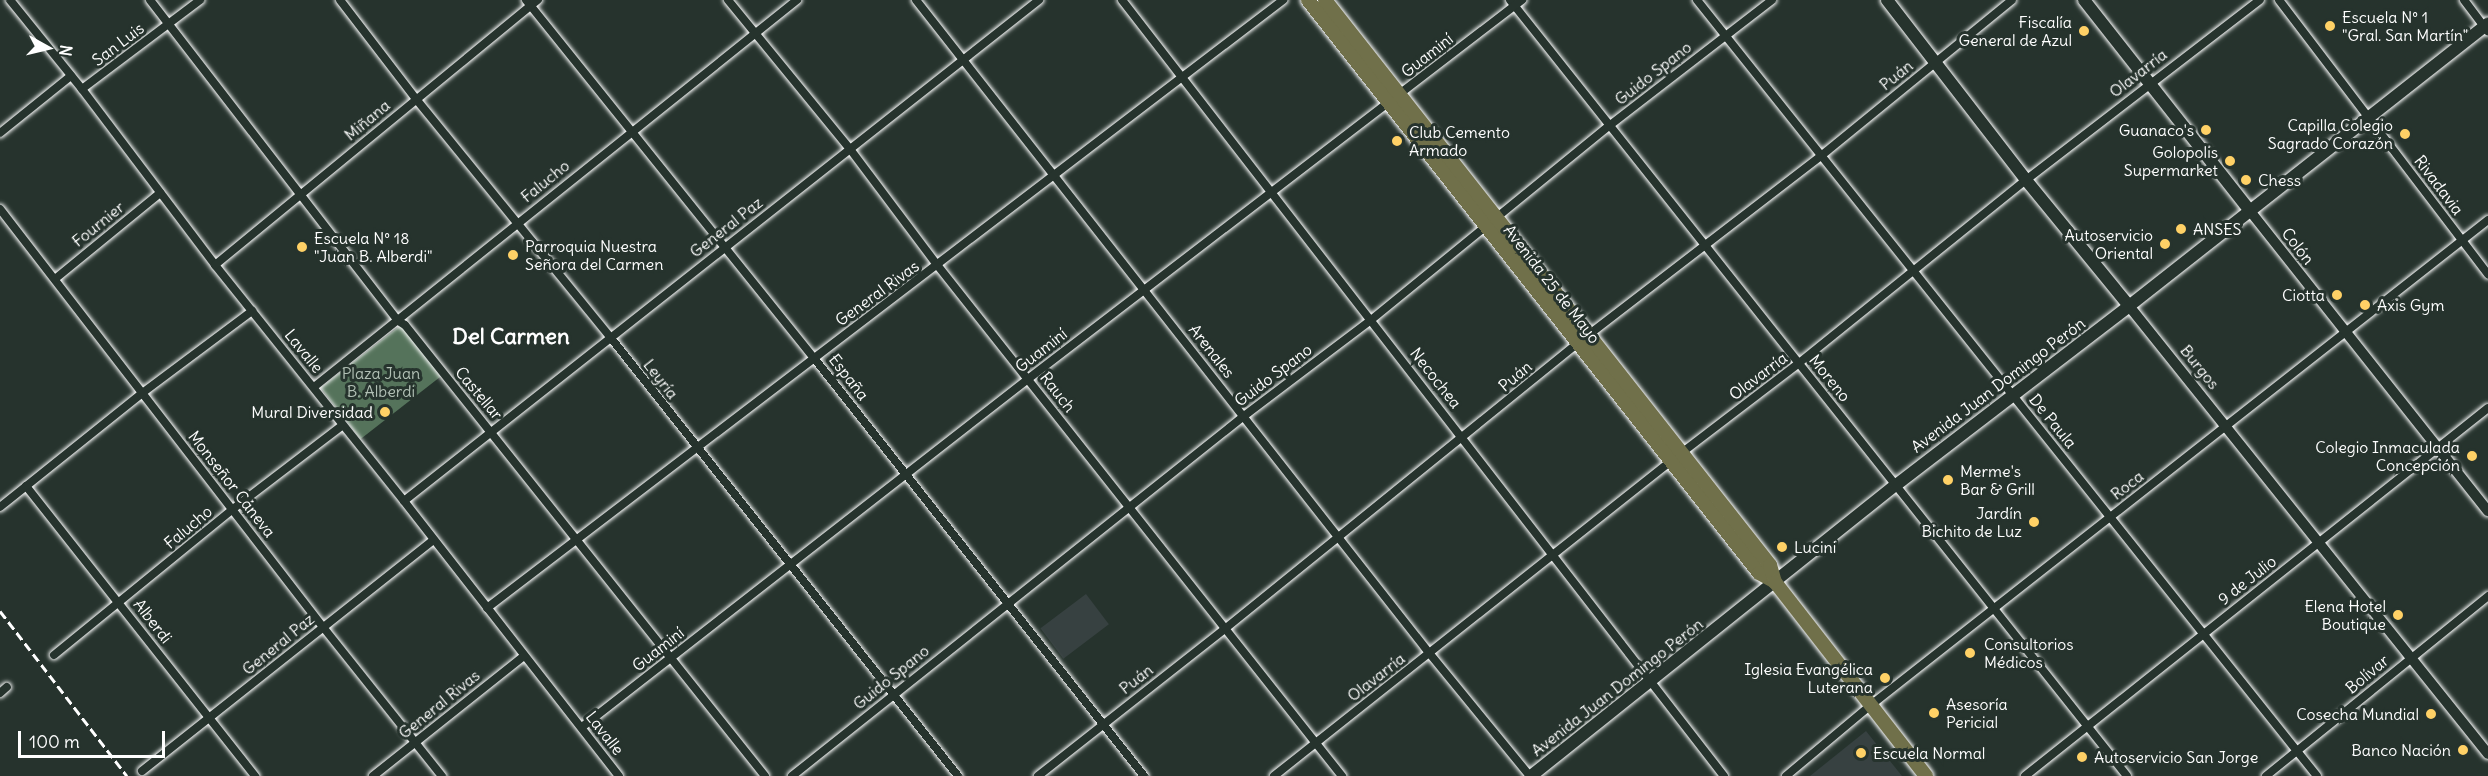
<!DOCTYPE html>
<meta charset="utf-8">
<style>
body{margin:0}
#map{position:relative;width:2488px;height:776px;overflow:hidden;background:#26332d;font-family:Delius,sans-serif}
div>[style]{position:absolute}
.built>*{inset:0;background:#374141;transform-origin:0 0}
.green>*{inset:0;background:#55735b;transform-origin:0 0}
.roads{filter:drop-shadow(0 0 2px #fff) drop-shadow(0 0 2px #fff)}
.minor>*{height:8px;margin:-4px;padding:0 4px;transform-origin:4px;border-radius:4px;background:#26332d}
.tertiary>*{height:10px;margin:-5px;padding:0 5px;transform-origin:5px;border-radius:5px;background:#26332d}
.secondary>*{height:12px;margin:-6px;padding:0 6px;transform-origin:6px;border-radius:6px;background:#26332d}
.primary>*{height:14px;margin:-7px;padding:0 7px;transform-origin:7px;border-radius:7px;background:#70704a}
.rail>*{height:3px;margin-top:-1.5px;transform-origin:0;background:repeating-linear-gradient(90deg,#fff 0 9px,transparent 0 13.5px)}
.dots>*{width:16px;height:16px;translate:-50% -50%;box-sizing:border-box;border:3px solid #26332d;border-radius:50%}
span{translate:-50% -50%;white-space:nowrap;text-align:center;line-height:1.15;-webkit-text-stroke:6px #26332d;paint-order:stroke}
.poi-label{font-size:16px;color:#fff}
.left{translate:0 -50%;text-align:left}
.right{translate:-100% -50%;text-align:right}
.street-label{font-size:16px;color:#fff}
.park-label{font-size:16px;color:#b2c0b5}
.district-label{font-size:22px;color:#fff;font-weight:700}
.north{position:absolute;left:18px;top:18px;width:60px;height:60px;-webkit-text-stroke:4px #26332d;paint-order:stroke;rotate:98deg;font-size:16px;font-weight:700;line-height:24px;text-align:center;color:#fff}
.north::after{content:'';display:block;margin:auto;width:21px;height:27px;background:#fff;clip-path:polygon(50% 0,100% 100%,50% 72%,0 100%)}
.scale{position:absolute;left:18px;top:731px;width:147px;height:27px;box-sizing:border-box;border:3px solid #fff;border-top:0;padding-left:8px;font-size:18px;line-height:21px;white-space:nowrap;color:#fff;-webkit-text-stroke:4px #26332d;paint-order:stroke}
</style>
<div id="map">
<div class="built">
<div style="left:1086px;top:594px;width:38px;height:57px;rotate:53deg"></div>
<div style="clip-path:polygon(1866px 731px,1902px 776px,1810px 776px)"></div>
</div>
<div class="green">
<div style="left:401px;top:325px;width:65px;height:102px;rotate:52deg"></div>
</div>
<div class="roads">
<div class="minor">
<div style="left:10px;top:0;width:114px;rotate:51deg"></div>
<div style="left:82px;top:89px;width:221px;rotate:52.9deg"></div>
<div style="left:215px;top:265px;width:302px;rotate:51.3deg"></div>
<div style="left:404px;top:501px;width:349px;rotate:52deg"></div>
<div style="left:150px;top:0;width:404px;rotate:52.3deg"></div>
<div style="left:397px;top:320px;width:9px;rotate:32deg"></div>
<div style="left:405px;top:325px;width:577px;rotate:51.4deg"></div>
<div style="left:340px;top:0;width:125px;rotate:52.5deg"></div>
<div style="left:416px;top:99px;width:308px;rotate:50.8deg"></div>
<div style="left:611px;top:338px;width:559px;rotate:51.61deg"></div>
<div style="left:526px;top:0;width:459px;rotate:51.2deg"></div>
<div style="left:814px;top:358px;width:533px;rotate:51.71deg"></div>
<div style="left:728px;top:0;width:193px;rotate:50.7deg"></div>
<div style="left:850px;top:149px;width:146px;rotate:53.1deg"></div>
<div style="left:938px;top:266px;width:651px;rotate:51.62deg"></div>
<div style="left:916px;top:0;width:832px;rotate:51.84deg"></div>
<div style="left:1430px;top:654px;width:158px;rotate:50.7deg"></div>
<div style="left:1122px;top:0;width:982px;rotate:52.2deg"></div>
<div style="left:1510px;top:0;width:991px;rotate:51.51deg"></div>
<div style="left:1697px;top:0;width:993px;rotate:51.38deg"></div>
<div style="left:2279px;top:0;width:345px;rotate:52.7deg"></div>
<div style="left:2464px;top:0;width:39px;rotate:53deg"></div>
<div style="left:82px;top:89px;width:148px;rotate:-37deg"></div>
<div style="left:0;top:133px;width:91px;rotate:-38.8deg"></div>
<div style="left:0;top:209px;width:528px;rotate:52.31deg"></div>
<div style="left:323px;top:627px;width:191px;rotate:51.4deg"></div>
<div style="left:215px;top:265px;width:418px;rotate:-39.4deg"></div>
<div style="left:55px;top:279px;width:136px;rotate:-39.3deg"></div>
<div style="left:314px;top:387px;width:619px;rotate:-38.7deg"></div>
<div style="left:26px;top:486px;width:370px;rotate:51.7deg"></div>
<div style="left:404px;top:501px;width:809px;rotate:-38.27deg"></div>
<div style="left:0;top:507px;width:181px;rotate:-38.7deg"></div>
<div style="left:141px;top:394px;width:139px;rotate:-36.8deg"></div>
<div style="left:487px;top:608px;width:1002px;rotate:-37.37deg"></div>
<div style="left:54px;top:655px;width:231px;rotate:-39.2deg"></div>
<div style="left:233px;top:509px;width:138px;rotate:-37.4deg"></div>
<div style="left:0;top:693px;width:9px;rotate:-41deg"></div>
<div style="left:582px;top:727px;width:566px;rotate:-37.96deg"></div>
<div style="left:1028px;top:379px;width:623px;rotate:-37.5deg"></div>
<div style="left:142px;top:771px;width:372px;rotate:-38.4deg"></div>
<div style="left:373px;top:776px;width:193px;rotate:-38.5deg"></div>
<div style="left:792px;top:776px;width:578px;rotate:-38.54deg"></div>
<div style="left:1244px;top:416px;width:159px;rotate:-37.1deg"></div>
<div style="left:1371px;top:320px;width:307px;rotate:-39.2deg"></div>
<div style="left:1609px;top:126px;width:206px;rotate:-37.7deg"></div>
<div style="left:1038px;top:776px;width:239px;rotate:-38.2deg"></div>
<div style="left:1226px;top:628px;width:453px;rotate:-39deg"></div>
<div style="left:1578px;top:343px;width:308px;rotate:-37.6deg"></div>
<div style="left:1822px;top:155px;width:245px;rotate:-39.2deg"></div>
<div style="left:1274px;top:776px;width:507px;rotate:-38.43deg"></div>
<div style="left:1671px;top:461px;width:161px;rotate:-37.4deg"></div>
<div style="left:1799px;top:363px;width:292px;rotate:-38.9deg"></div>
<div style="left:2026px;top:180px;width:295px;rotate:-37.6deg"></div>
<div style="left:1786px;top:776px;width:111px;rotate:-39.9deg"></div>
<div style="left:1871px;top:705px;width:785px;rotate:-38.17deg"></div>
<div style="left:2025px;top:776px;width:591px;rotate:-38.48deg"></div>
<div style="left:2266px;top:776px;width:286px;rotate:-39deg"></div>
</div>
<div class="tertiary">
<div style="left:2250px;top:211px;width:383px;rotate:51.6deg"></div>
<div style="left:2129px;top:306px;width:574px;rotate:51.29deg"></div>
</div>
<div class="secondary">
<div style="left:1887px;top:0;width:227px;rotate:52.3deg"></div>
<div style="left:2026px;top:180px;width:163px;rotate:50.7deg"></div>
<div style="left:2084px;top:0;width:268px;rotate:51.8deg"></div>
<div style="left:1531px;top:776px;width:467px;rotate:-38.6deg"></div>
<div style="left:1896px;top:485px;width:294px;rotate:-37.5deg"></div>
<div style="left:2129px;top:306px;width:457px;rotate:-38.2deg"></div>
</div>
<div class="primary">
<div style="left:1308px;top:0;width:729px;rotate:51.79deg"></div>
<div style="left:1759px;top:573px;width:18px;rotate:29deg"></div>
<div style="left:1325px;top:0;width:719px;rotate:51.78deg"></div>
<div style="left:1770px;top:565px;width:18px;rotate:74deg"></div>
<div style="left:1775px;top:582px;width:246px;rotate:52.1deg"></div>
</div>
</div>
<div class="rail">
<div style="left:0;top:611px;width:208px;rotate:52.4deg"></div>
</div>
<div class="dots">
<div style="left:2330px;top:26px;background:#ffd166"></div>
<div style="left:2084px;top:31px;background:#ffd166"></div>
<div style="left:2206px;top:130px;background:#ffd166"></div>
<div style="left:2405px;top:134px;background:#ffd166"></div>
<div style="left:1397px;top:141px;background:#ffd166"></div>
<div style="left:2230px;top:161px;background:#ffd166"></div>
<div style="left:2246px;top:180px;background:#ffd166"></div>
<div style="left:2181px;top:229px;background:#ffd166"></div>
<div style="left:2165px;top:244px;background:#ffd166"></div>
<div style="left:302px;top:247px;background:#ffd166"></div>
<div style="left:513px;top:255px;background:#ffd166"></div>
<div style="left:2337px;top:295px;background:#ffd166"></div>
<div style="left:2365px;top:305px;background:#ffd166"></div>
<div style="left:385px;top:412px;background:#ffd166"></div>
<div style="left:2472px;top:456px;background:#ffd166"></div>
<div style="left:1948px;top:480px;background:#ffd166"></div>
<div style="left:2034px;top:522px;background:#ffd166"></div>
<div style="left:1782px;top:547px;background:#ffd166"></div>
<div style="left:2398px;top:615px;background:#ffd166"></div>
<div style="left:1970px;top:653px;background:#ffd166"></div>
<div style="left:1885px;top:678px;background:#ffd166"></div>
<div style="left:1934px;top:713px;background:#ffd166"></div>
<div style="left:2431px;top:714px;background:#ffd166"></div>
<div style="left:2463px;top:750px;background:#ffd166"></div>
<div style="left:1861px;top:753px;background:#ffd166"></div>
<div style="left:2082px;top:757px;background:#ffd166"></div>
</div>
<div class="poi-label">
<span class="left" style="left:2342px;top:26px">Escuela Nº 1<br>"Gral. San Martín"</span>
<span class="right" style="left:2072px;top:31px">Fiscalía<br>General de Azul</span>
<span class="right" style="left:2393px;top:134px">Capilla Colegio<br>Sagrado Corazón</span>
<span class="right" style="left:2194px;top:130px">Guanaco's</span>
<span class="left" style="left:1409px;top:141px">Club Cemento<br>Armado</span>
<span class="right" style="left:2218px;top:161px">Golopolis<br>Supermarket</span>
<span class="left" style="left:2258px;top:180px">Chess</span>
<span class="left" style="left:2193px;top:229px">ANSES</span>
<span class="right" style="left:2153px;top:244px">Autoservicio<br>Oriental</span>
<span class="left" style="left:314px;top:247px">Escuela Nº 18<br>"Juan B. Alberdi"</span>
<span class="left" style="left:525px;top:255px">Parroquia Nuestra<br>Señora del Carmen</span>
<span class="right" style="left:2325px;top:295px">Ciotta</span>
<span class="left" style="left:2377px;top:305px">Axis Gym</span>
<span class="right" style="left:373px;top:412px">Mural Diversidad</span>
<span class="right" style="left:2460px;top:456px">Colegio Inmaculada<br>Concepción</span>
<span class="left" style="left:1960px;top:480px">Merme's<br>Bar &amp; Grill</span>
<span class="right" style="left:2022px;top:522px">Jardín<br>Bichito de Luz</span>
<span class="left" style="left:1794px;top:547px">Lucini</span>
<span class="right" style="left:2386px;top:615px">Elena Hotel<br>Boutique</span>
<span class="left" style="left:1984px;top:653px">Consultorios<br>Médicos</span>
<span class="right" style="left:1873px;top:678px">Iglesia Evangélica<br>Luterana</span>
<span class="left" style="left:1946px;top:713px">Asesoría<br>Pericial</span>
<span class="right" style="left:2419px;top:714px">Cosecha Mundial</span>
<span class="right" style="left:2451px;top:750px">Banco Nación</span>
<span class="left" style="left:1873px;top:753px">Escuela Normal</span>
<span class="left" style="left:2094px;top:757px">Autoservicio San Jorge</span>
</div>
<div class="street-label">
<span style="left:118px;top:44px;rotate:-37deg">San Luis</span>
<span style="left:1427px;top:55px;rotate:-38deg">Guaminí</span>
<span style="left:1653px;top:73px;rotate:-38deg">Guido Spano</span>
<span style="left:2138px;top:73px;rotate:-38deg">Olavarría</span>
<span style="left:1896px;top:75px;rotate:-39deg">Puán</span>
<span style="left:367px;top:120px;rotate:-40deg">Miñana</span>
<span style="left:545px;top:181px;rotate:-39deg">Falucho</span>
<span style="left:2439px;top:185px;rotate:53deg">Rivadavia</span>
<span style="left:98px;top:224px;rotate:-39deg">Fournier</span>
<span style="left:726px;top:227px;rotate:-38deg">General Paz</span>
<span style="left:2298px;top:246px;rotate:52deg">Colón</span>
<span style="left:1552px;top:284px;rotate:52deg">Avenida 25 de Mayo</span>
<span style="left:877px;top:293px;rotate:-36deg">General Rivas</span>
<span style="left:1041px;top:350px;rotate:-38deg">Guaminí</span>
<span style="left:304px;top:351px;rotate:51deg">Lavalle</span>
<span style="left:1212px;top:351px;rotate:52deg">Arenales</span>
<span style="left:2200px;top:367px;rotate:51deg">Burgos</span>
<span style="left:1273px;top:375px;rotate:-37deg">Guido Spano</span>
<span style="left:1515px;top:376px;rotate:-40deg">Puán</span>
<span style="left:1758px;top:376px;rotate:-37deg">Olavarría</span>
<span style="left:849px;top:377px;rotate:52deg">España</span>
<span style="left:1436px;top:378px;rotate:52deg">Necochea</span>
<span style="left:1830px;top:378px;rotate:51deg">Moreno</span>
<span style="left:661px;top:379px;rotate:52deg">Leyría</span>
<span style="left:1998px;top:385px;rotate:-37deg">Avenida Juan Domingo Perón</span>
<span style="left:1058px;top:392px;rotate:52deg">Rauch</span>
<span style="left:479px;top:393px;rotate:50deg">Castellar</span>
<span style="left:2053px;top:421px;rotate:51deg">De Paula</span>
<span style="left:232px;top:484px;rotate:52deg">Monseñor Cáneva</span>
<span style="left:2127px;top:485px;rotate:-38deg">Roca</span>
<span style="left:188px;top:527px;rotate:-40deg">Falucho</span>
<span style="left:2247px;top:580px;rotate:-38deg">9 de Julio</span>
<span style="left:153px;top:621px;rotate:52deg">Alberdi</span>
<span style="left:278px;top:644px;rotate:-39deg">General Paz</span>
<span style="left:658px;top:649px;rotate:-38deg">Guaminí</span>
<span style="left:2367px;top:674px;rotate:-40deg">Bolívar</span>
<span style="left:891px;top:677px;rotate:-39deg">Guido Spano</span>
<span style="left:1376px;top:677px;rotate:-38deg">Olavarría</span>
<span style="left:1136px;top:679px;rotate:-38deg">Puán</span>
<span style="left:1617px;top:687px;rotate:-38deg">Avenida Juan Domingo Perón</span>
<span style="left:439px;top:704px;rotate:-39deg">General Rivas</span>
<span style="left:605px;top:733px;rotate:52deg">Lavalle</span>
</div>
<div class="park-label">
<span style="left:381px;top:382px">Plaza Juan<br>B. Alberdi</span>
</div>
<div class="district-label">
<span style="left:511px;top:337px">Del Carmen</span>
</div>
<div class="north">N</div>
<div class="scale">100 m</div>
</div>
